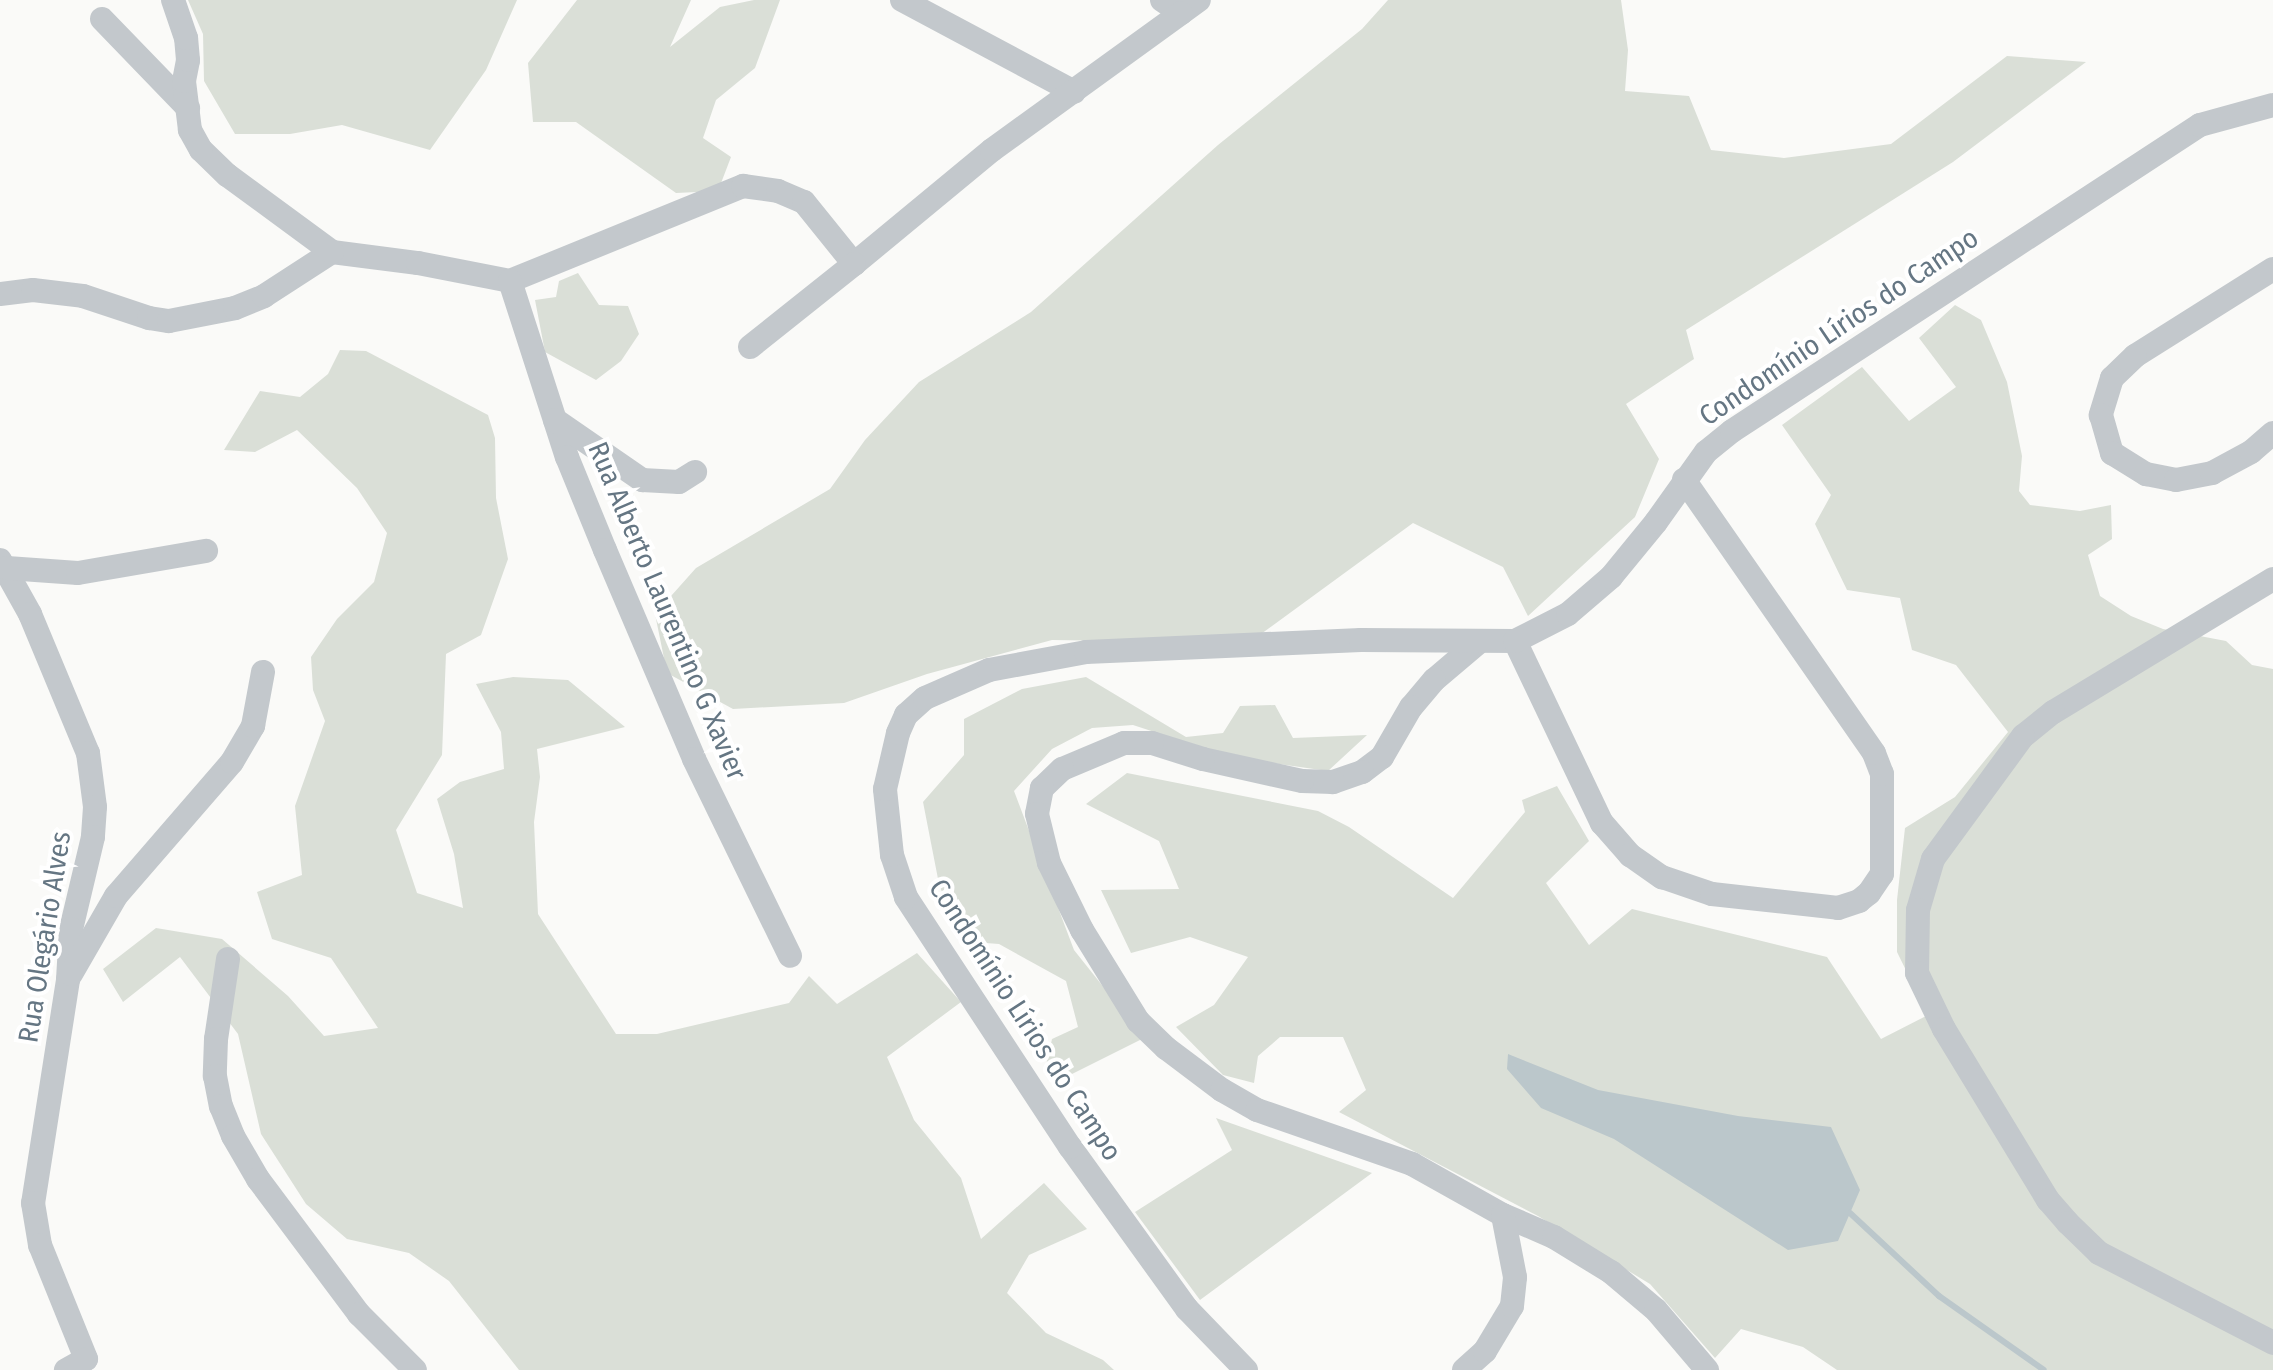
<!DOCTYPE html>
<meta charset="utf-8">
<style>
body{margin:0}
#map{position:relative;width:2273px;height:1370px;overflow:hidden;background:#fafaf8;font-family:"Fira Sans Condensed",sans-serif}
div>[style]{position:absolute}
.green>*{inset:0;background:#dadfd7}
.water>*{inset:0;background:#bbc7cb}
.stream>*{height:6px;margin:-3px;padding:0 3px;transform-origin:3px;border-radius:3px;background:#bbc7cb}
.minor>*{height:24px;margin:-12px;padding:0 12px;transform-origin:12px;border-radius:12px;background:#c3c8cc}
span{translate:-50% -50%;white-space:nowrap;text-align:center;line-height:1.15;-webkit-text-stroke:8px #fff;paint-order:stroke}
.street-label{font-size:28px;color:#657683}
</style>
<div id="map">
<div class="green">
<div style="clip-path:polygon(188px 0,517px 0,486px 70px,430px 150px,342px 125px,290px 134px,235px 134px,204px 81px,203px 34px)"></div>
<div style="clip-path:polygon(577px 0,691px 0,670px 47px,720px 7px,754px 0,780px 0,755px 68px,716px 100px,703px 138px,731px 157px,718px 191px,676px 193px,576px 122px,533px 122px,528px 63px)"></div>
<div style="clip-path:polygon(1388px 0,1621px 0,1628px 50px,1625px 91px,1689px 96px,1711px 150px,1784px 158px,1891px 144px,2007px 56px,2086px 62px,1953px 162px,1686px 330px,1694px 359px,1626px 404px,1659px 459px,1635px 517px,1528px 616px,1503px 567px,1413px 523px,1261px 634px,1194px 642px,1052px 640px,927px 674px,844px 703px,733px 709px,667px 673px,655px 614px,696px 568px,830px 489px,865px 440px,919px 382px,1031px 312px,1218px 145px,1362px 29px)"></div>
<div style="clip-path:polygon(578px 273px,599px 305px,628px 306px,639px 334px,621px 361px,596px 380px,545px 352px,535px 300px,556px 297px,559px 281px)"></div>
<div style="clip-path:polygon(1955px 305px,1981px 320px,2007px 382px,2022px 456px,2019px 491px,2030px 505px,2080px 511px,2111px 505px,2112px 539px,2088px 555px,2100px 596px,2131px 616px,2163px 629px,2226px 641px,2252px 665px,2273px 669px,2273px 1370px,1837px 1370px,1803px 1347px,1741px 1329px,1715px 1358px,1650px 1284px,1538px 1216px,1339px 1112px,1366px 1090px,1343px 1037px,1280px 1037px,1258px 1056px,1254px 1083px,1223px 1075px,1176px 1027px,1214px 1005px,1248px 957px,1190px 937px,1131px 953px,1101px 890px,1179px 889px,1159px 841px,1086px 804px,1127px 773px,1318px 811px,1349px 827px,1453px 898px,1525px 812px,1522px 800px,1557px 786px,1589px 841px,1546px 883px,1589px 945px,1632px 909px,1827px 957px,1881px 1039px,1928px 1015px,1897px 952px,1897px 900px,1905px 828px,1955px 797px,2008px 732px,1956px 665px,1912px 650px,1900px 598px,1847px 590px,1815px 524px,1831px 495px,1782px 425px,1862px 367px,1909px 421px,1956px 387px,1919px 338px)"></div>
<div style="clip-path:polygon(340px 350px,366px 351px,488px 415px,495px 438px,496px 498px,508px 559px,481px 635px,446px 654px,442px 755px,396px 830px,417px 893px,463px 908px,454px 854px,437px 799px,460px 782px,504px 769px,501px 732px,476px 684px,513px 677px,568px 680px,625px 727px,537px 749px,540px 777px,534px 822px,538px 914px,616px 1034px,657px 1034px,789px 1003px,809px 976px,837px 1004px,917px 953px,961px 1002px,887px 1057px,914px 1120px,961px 1178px,981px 1239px,1044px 1183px,1087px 1229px,1029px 1255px,1007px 1293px,1046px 1333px,1103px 1360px,1114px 1370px,519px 1370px,449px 1281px,409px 1253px,347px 1239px,306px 1204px,261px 1134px,238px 1034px,180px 957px,123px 1002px,103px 969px,156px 928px,222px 939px,288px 996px,324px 1036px,378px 1028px,331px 958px,272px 939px,257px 892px,302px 875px,295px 806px,325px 721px,313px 690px,311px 657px,337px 619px,374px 582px,387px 533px,357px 488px,297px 430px,255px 452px,224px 450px,260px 391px,300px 397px,328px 374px)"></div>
<div style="clip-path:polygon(1086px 677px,1186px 737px,1223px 733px,1240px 706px,1275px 705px,1293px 738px,1367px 735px,1328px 771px,1231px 757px,1133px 725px,1092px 728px,1052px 749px,1014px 791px,1074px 950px,1144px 1038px,1068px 1076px,1044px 1074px,1052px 1039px,1078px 1027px,1066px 981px,999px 944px,960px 941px,939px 884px,923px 802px,964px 755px,964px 719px,1022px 689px)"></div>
<div style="clip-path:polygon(1216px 1118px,1372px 1173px,1200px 1300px,1135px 1212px,1232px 1150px)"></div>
</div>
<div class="water">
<div style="clip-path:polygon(1508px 1054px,1598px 1090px,1738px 1116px,1831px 1127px,1860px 1190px,1838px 1241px,1788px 1250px,1614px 1139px,1541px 1108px,1507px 1069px)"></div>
</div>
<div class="stream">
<div style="left:1850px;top:1213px;width:122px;rotate:43deg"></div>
<div style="left:1939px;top:1296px;width:128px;rotate:35.2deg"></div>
</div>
<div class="minor">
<div style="left:902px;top:0;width:195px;rotate:28.1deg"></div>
<div style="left:1162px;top:0;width:23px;rotate:34deg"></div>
<div style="left:1181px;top:13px;width:22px;rotate:-36deg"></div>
<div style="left:102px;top:19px;width:124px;rotate:46deg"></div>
<div style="left:332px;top:252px;width:87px;rotate:7.3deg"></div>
<div style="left:418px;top:263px;width:94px;rotate:11.1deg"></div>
<div style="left:510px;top:281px;width:252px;rotate:-22.2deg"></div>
<div style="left:743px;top:186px;width:35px;rotate:8deg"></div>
<div style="left:778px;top:191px;width:28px;rotate:23deg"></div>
<div style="left:804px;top:202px;width:80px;rotate:51.1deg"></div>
<div style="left:854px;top:264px;width:179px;rotate:-39.6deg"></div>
<div style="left:992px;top:150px;width:233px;rotate:-35.9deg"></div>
<div style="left:2273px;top:269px;width:163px;rotate:147.8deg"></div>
<div style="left:2135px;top:356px;width:32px;rotate:136deg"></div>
<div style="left:2112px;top:378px;width:39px;rotate:107deg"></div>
<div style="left:2101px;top:415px;width:40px;rotate:74deg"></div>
<div style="left:2112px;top:453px;width:40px;rotate:32deg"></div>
<div style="left:2146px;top:474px;width:31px;rotate:11deg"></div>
<div style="left:2176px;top:480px;width:37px;rotate:-11deg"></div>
<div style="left:2212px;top:473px;width:44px;rotate:-28.3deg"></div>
<div style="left:2251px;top:452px;width:29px;rotate:-41deg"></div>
<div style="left:510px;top:281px;width:185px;rotate:72.1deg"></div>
<div style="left:567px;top:457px;width:100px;rotate:67.8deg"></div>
<div style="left:605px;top:550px;width:227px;rotate:66.9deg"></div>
<div style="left:694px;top:759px;width:219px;rotate:64deg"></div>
<div style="left:0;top:294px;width:33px;rotate:-7deg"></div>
<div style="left:33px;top:290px;width:50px;rotate:6.8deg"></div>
<div style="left:83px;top:296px;width:70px;rotate:18.4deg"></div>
<div style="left:149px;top:318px;width:20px;rotate:9deg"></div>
<div style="left:169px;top:321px;width:67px;rotate:-11.1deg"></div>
<div style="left:235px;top:308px;width:31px;rotate:-22deg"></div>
<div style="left:264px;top:296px;width:81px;rotate:-32.9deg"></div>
<div style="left:332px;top:252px;width:130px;rotate:-143.7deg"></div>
<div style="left:227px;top:175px;width:36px;rotate:-136deg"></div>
<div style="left:201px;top:150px;width:23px;rotate:-119deg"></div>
<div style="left:190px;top:130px;width:49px;rotate:-97deg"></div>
<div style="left:184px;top:81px;width:21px;rotate:-79deg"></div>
<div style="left:188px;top:60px;width:22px;rotate:-95deg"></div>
<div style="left:186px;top:38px;width:40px;rotate:-108.9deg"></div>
<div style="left:750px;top:347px;width:133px;rotate:-38.6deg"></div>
<div style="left:555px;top:420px;width:106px;rotate:34.6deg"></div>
<div style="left:642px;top:480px;width:37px;rotate:3deg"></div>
<div style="left:679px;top:482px;width:19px;rotate:-32deg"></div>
<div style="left:0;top:560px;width:62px;rotate:60.9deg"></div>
<div style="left:30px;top:614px;width:151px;rotate:67.4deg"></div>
<div style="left:88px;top:753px;width:54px;rotate:82.6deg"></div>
<div style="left:95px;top:807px;width:30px;rotate:94deg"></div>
<div style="left:93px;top:837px;width:95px;rotate:103.4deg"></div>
<div style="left:71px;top:929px;width:51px;rotate:93.4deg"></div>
<div style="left:68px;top:980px;width:226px;rotate:98.9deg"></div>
<div style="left:33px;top:1203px;width:43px;rotate:80.5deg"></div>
<div style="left:40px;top:1245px;width:123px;rotate:68deg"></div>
<div style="left:86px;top:1359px;width:23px;rotate:151deg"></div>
<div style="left:7px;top:568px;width:71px;rotate:4deg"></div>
<div style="left:78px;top:573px;width:130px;rotate:-9.8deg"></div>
<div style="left:2273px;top:579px;width:257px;rotate:148.8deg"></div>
<div style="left:2053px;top:712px;width:38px;rotate:141deg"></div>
<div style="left:2023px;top:736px;width:152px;rotate:126.2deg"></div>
<div style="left:1933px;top:859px;width:53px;rotate:106.4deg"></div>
<div style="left:1918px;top:910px;width:63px;rotate:90.9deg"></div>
<div style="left:1917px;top:973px;width:62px;rotate:64.3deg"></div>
<div style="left:1944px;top:1029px;width:200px;rotate:58.7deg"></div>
<div style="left:2048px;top:1200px;width:30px;rotate:49deg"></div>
<div style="left:2068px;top:1223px;width:43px;rotate:44.1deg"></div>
<div style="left:2099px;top:1253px;width:196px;rotate:27.3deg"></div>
<div style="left:1480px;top:641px;width:60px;rotate:139.7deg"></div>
<div style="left:1434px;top:680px;width:35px;rotate:130deg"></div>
<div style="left:1411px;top:707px;width:58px;rotate:120.1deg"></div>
<div style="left:1382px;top:757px;width:25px;rotate:143deg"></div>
<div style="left:1362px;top:772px;width:31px;rotate:161deg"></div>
<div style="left:1333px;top:782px;width:31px;rotate:-178deg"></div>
<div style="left:1302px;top:781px;width:101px;rotate:-167.5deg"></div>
<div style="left:1203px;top:759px;width:53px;rotate:-162.6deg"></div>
<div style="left:1152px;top:743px;width:28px;rotate:180deg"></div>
<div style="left:1124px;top:743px;width:67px;rotate:157.2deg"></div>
<div style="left:1062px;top:769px;width:28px;rotate:136deg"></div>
<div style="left:1042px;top:788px;width:26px;rotate:101deg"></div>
<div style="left:1037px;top:814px;width:50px;rotate:76.2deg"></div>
<div style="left:1049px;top:863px;width:75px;rotate:63.8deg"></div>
<div style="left:1082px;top:930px;width:107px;rotate:58.4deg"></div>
<div style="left:1138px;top:1021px;width:39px;rotate:44deg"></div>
<div style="left:1166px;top:1048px;width:70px;rotate:36.9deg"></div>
<div style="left:1222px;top:1090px;width:40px;rotate:29.7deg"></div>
<div style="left:1257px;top:1110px;width:164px;rotate:19.2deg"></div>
<div style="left:1412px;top:1164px;width:104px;rotate:29.3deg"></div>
<div style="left:1503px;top:1215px;width:56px;rotate:23.3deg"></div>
<div style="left:1554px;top:1237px;width:67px;rotate:31.6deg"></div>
<div style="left:1611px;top:1272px;width:59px;rotate:40.2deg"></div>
<div style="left:1656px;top:1310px;width:79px;rotate:49.6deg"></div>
<div style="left:1515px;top:641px;width:202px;rotate:64.5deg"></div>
<div style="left:1602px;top:823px;width:43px;rotate:48.8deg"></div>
<div style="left:1630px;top:855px;width:39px;rotate:35deg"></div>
<div style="left:1662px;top:877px;width:53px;rotate:18.8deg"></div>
<div style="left:1712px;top:894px;width:127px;rotate:6.3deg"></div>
<div style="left:1838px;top:908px;width:22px;rotate:-18deg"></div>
<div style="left:1859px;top:901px;width:13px;rotate:-39deg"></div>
<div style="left:1869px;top:893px;width:23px;rotate:-56deg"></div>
<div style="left:1882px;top:874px;width:100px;rotate:-90deg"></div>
<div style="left:1882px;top:774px;width:22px;rotate:-111deg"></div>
<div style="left:1874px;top:753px;width:333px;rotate:-124.8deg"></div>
<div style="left:228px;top:959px;width:81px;rotate:98.5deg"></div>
<div style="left:216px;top:1039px;width:37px;rotate:92deg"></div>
<div style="left:215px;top:1076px;width:31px;rotate:79deg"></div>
<div style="left:221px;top:1106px;width:32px;rotate:68deg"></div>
<div style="left:233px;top:1136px;width:50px;rotate:59.8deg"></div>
<div style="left:258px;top:1179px;width:169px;rotate:53.2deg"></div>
<div style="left:359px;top:1314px;width:79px;rotate:45deg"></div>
<div style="left:71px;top:974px;width:90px;rotate:-60deg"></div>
<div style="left:116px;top:896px;width:177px;rotate:-49.1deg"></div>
<div style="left:232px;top:762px;width:42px;rotate:-59.7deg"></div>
<div style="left:253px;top:726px;width:55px;rotate:-79.5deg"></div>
<div style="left:1246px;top:1370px;width:85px;rotate:-134deg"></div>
<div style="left:1187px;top:1309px;width:200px;rotate:-125.8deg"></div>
<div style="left:1070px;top:1147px;width:299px;rotate:-123.3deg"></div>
<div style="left:906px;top:897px;width:44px;rotate:-108.4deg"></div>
<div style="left:892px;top:855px;width:66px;rotate:-96.1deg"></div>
<div style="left:885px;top:789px;width:57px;rotate:-76.9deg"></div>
<div style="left:898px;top:733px;width:20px;rotate:-66deg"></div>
<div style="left:906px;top:715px;width:25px;rotate:-42deg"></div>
<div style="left:925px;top:698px;width:70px;rotate:-23.6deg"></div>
<div style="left:989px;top:670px;width:99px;rotate:-10.5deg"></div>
<div style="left:1086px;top:652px;width:275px;rotate:-2.5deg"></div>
<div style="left:1361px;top:640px;width:154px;rotate:0.4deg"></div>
<div style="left:1515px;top:641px;width:59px;rotate:-27deg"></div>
<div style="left:1568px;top:614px;width:57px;rotate:-40.7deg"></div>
<div style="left:1611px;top:577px;width:71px;rotate:-50.7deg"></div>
<div style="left:1656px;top:522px;width:86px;rotate:-54.5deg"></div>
<div style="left:1706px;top:452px;width:33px;rotate:-39deg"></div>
<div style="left:1732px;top:431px;width:559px;rotate:-33.18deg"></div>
<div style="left:2200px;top:125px;width:76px;rotate:-15.3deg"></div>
<div style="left:1464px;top:1370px;width:28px;rotate:-42deg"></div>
<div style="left:1485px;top:1351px;width:52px;rotate:-59deg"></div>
<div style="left:1512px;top:1306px;width:29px;rotate:-84deg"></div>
<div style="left:1515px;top:1277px;width:63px;rotate:-101deg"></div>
</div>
<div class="street-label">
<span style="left:1839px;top:327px;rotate:-34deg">Condomínio Lírios do Campo</span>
<span style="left:667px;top:611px;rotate:67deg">Rua Alberto Laurentino G Xavier</span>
<span style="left:45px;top:937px;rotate:-81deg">Rua Olegário Alves</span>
<span style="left:1025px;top:1020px;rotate:57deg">Condomínio Lírios do Campo</span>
</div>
</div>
